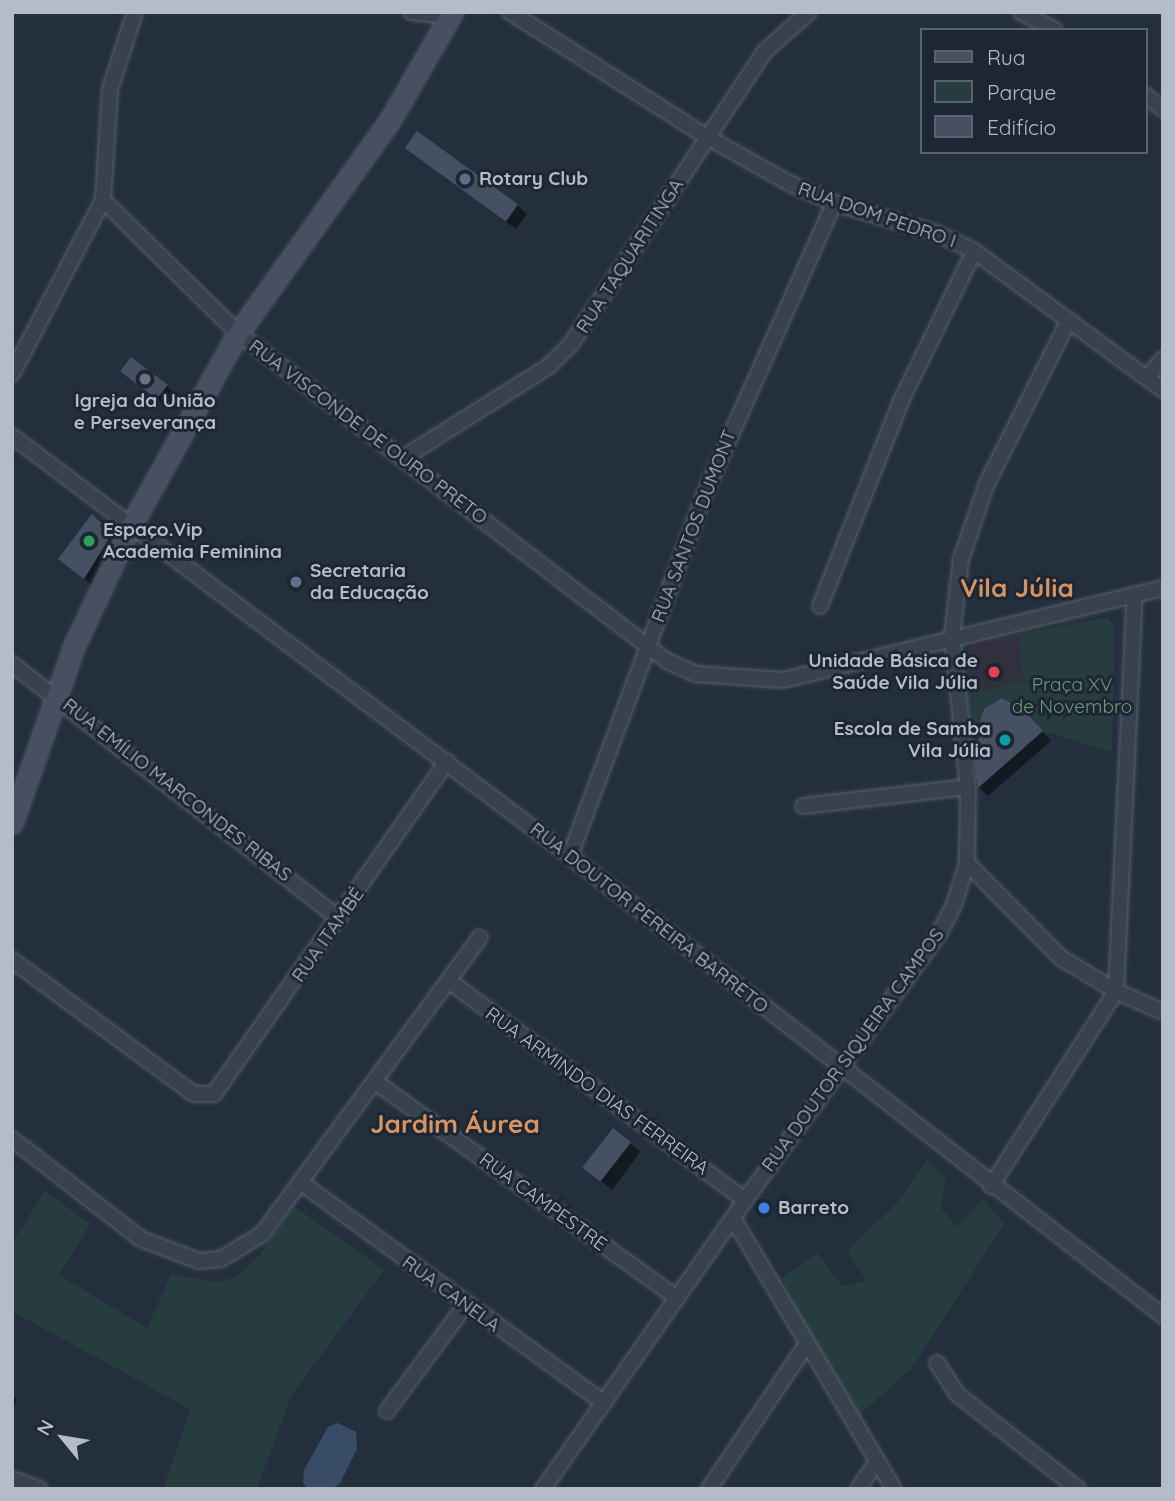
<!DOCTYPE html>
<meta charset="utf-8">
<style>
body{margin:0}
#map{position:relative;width:1175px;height:1501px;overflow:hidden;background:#242f3e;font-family:Quicksand,sans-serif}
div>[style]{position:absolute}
.medical>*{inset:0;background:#32303f}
.green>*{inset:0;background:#263c3f}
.water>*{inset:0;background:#394c67}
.shadow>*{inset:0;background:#0007}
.building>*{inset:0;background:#455162;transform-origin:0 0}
.roads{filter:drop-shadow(0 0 2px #565f6c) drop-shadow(0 0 2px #565f6c)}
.minor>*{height:14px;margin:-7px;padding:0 7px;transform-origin:7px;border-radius:7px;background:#38414e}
.secondary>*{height:19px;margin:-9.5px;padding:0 9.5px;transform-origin:9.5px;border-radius:9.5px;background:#465061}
.dots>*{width:19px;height:19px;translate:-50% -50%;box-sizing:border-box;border:4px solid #1d2633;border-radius:50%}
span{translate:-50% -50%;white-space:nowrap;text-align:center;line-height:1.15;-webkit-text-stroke:6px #1d2633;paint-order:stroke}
.poi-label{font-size:19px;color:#b4bcc9;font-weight:700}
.left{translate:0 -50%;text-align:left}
.right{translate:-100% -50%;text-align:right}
.street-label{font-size:19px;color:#b4bcc9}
.park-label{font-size:19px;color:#6b9a76}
.district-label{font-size:26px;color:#d59563;font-weight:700}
.frame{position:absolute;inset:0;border:14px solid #b4bcc9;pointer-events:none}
.legend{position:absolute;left:920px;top:28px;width:228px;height:126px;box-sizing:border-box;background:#1d2633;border:2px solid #59626f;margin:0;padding:9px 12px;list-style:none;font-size:21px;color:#b4bcc9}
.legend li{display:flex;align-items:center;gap:14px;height:35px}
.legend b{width:35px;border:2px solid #59626f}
.north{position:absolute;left:28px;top:1403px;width:70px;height:70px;-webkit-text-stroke:5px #1d2633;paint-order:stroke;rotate:300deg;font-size:19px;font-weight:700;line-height:28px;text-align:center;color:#b4bcc9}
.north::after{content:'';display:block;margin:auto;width:24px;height:32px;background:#b4bcc9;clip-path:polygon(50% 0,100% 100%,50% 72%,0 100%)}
</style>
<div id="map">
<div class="medical">
<div style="clip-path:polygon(1019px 634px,1023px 681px,967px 695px,963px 664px,968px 647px)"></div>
</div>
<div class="green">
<div style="clip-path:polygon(1108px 617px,1114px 626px,1112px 752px,1043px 731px,1024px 710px,1003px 698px,991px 711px,984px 709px,980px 721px,987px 726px,972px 739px,967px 695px,1023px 681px,1019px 634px)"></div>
<div style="clip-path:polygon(927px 1160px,946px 1179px,941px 1208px,957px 1227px,983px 1199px,1004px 1224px,912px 1368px,856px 1418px,811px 1347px,782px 1278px,817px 1253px,843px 1287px,866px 1280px,847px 1251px,897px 1203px)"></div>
<div style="clip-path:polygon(45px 1191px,90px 1224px,59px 1275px,147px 1328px,171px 1274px,217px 1282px,236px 1277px,257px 1258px,294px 1206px,384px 1270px,291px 1396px,257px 1489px,163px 1489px,190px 1409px,12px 1311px,14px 1240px)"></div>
</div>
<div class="water">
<div style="clip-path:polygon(338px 1423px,356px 1432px,357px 1449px,340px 1483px,332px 1489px,309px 1489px,303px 1483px,304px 1470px,328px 1427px)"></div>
</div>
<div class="shadow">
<div style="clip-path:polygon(406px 148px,517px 205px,527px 214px,516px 229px)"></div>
<div style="clip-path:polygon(131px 379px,167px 386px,174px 393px,165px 405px)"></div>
<div style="clip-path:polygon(93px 516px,117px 537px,92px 585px,67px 565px)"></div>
<div style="clip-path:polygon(1033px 722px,1051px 741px,988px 796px,979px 787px,975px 748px)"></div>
<div style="clip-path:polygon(630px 1143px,640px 1152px,612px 1190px,586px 1169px)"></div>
<div style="clip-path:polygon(12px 1395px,17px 1399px,12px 1410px)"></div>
</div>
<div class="building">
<div style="left:417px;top:131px;width:125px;height:21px;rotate:36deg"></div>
<div style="left:131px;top:357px;width:46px;height:18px;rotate:37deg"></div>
<div style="clip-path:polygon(92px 514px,112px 534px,84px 579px,58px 559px)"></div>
<div style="clip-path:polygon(1002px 698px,1024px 710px,1043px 731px,978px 788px,973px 748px,987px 726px,980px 721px,984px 709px)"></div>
<div style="left:613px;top:1128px;width:23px;height:50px;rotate:38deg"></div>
</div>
<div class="roads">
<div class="minor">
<div style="left:411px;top:12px;width:38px;rotate:6deg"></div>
<div style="left:510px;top:12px;width:233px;rotate:32.4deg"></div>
<div style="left:707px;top:137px;width:94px;rotate:29.3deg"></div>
<div style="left:789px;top:183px;width:49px;rotate:24deg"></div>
<div style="left:834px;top:203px;width:106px;rotate:16.4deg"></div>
<div style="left:936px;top:233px;width:42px;rotate:25.3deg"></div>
<div style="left:974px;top:251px;width:235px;rotate:36.3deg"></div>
<div style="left:1021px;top:12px;width:38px;rotate:28deg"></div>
<div style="left:1145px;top:95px;width:23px;rotate:38deg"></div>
<div style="left:103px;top:200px;width:190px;rotate:44.6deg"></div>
<div style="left:238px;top:333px;width:540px;rotate:37.4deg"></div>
<div style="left:667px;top:661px;width:32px;rotate:24deg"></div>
<div style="left:696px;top:674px;width:87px;rotate:3.9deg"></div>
<div style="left:783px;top:680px;width:391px;rotate:-13.6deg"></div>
<div style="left:12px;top:374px;width:196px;rotate:-62.4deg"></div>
<div style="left:103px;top:200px;width:111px;rotate:-86.4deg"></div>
<div style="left:110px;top:89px;width:81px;rotate:-72deg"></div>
<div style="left:1147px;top:378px;width:25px;rotate:-50deg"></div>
<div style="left:12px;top:436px;width:698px;rotate:36.97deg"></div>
<div style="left:570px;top:856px;width:750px;rotate:37.8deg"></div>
<div style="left:403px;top:458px;width:173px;rotate:-32.2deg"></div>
<div style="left:549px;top:366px;width:31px;rotate:-45deg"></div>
<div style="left:571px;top:344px;width:350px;rotate:-56.5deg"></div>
<div style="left:764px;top:52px;width:60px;rotate:-41.6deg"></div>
<div style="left:820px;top:606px;width:220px;rotate:-68.4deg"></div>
<div style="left:901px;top:401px;width:167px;rotate:-64deg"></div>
<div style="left:12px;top:664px;width:415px;rotate:37.9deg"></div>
<div style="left:803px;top:806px;width:166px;rotate:-6.6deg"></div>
<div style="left:570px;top:856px;width:387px;rotate:-69.6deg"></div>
<div style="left:705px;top:493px;width:317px;rotate:-66deg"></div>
<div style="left:967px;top:863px;width:134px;rotate:45.3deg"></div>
<div style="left:1061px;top:958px;width:64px;rotate:31deg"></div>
<div style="left:1116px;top:991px;width:51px;rotate:24.1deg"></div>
<div style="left:12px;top:960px;width:226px;rotate:36.4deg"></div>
<div style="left:194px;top:1094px;width:20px"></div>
<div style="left:214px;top:1094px;width:406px;rotate:-55deg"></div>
<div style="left:449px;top:981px;width:368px;rotate:36.5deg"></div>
<div style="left:374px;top:1081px;width:373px;rotate:35.6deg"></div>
<div style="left:12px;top:1139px;width:163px;rotate:37.8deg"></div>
<div style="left:141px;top:1239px;width:62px;rotate:20.8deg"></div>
<div style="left:199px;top:1261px;width:22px;rotate:-5deg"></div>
<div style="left:221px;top:1259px;width:48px;rotate:-31.4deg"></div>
<div style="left:262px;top:1234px;width:368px;rotate:-53.7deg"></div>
<div style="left:300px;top:1182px;width:376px;rotate:36deg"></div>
<div style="left:991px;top:1186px;width:232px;rotate:-57.3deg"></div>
<div style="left:1116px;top:991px;width:397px;rotate:-87.3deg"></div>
<div style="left:733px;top:1218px;width:315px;rotate:59.3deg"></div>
<div style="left:937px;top:1363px;width:37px;rotate:57deg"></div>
<div style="left:957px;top:1394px;width:154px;rotate:38.1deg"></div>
<div style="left:387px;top:1411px;width:131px;rotate:-53.4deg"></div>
<div style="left:12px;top:1479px;width:29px;rotate:20deg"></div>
<div style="left:543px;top:1489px;width:353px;rotate:-55deg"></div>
<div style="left:745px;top:1200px;width:329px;rotate:-53.9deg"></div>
<div style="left:939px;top:934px;width:33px;rotate:-63deg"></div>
<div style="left:954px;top:905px;width:44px;rotate:-72.8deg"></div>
<div style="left:967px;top:863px;width:76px;rotate:-89.2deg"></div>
<div style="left:968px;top:787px;width:152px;rotate:-96deg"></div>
<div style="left:952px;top:636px;width:78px;rotate:-83.3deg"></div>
<div style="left:961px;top:559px;width:80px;rotate:-71.1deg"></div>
<div style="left:987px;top:483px;width:182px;rotate:-63.3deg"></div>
<div style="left:709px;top:1489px;width:174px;rotate:-56deg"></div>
<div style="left:858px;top:1489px;width:32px;rotate:-55deg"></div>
</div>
<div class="secondary">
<div style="left:12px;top:823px;width:188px;rotate:-70.7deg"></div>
<div style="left:74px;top:646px;width:132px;rotate:-64.8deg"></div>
<div style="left:130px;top:527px;width:222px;rotate:-60.9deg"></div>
<div style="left:238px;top:333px;width:262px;rotate:-54.5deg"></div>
<div style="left:390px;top:120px;width:125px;rotate:-60.1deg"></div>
</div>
</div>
<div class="dots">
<div style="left:465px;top:179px;background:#5c6f8a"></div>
<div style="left:145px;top:379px;background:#6b7280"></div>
<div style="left:89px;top:541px;background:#2e9e5b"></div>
<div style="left:296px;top:582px;background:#5c6f8a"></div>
<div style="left:994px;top:672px;background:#e0444e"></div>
<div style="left:1005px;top:740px;background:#0f9aa8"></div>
<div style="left:764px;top:1208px;background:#3f7fe0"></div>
</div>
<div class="poi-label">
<span class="left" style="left:479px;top:179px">Rotary Club</span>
<span style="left:145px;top:412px">Igreja da União<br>e Perseverança</span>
<span class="left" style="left:103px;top:541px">Espaço.Vip<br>Academia Feminina</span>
<span class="left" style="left:310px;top:582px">Secretaria<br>da Educação</span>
<span class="right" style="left:978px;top:672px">Unidade Básica de<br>Saúde Vila Júlia</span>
<span class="right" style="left:991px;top:740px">Escola de Samba<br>Vila Júlia</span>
<span class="left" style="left:778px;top:1208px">Barreto</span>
</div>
<div class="street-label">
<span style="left:877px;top:215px;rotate:19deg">RUA DOM PEDRO I</span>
<span style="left:630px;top:256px;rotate:-57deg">RUA TAQUARITINGA</span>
<span style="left:368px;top:432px;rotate:37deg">RUA VISCONDE DE OURO PRETO</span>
<span style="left:694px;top:526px;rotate:-69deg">RUA SANTOS DUMONT</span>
<span style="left:177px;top:790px;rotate:38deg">RUA EMÍLIO MARCONDES RIBAS</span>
<span style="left:649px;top:918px;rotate:38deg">RUA DOUTOR PEREIRA BARRETO</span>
<span style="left:328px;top:935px;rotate:-55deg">RUA ITAMBÉ</span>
<span style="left:853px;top:1050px;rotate:-54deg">RUA DOUTOR SIQUEIRA CAMPOS</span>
<span style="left:597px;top:1091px;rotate:36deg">RUA ARMINDO DIAS FERREIRA</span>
<span style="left:543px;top:1202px;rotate:36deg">RUA CAMPESTRE</span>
<span style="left:451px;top:1294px;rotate:36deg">RUA CANELA</span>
</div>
<div class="park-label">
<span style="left:1072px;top:696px">Praça XV<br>de Novembro</span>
</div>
<div class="district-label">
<span style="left:1017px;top:588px">Vila Júlia</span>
<span style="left:455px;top:1124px">Jardim Áurea</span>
</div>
<div class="frame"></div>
<ul class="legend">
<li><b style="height:9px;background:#465061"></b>Rua</li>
<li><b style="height:19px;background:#263c3f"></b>Parque</li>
<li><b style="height:19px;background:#455162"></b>Edifício</li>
</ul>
<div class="north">N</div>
</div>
